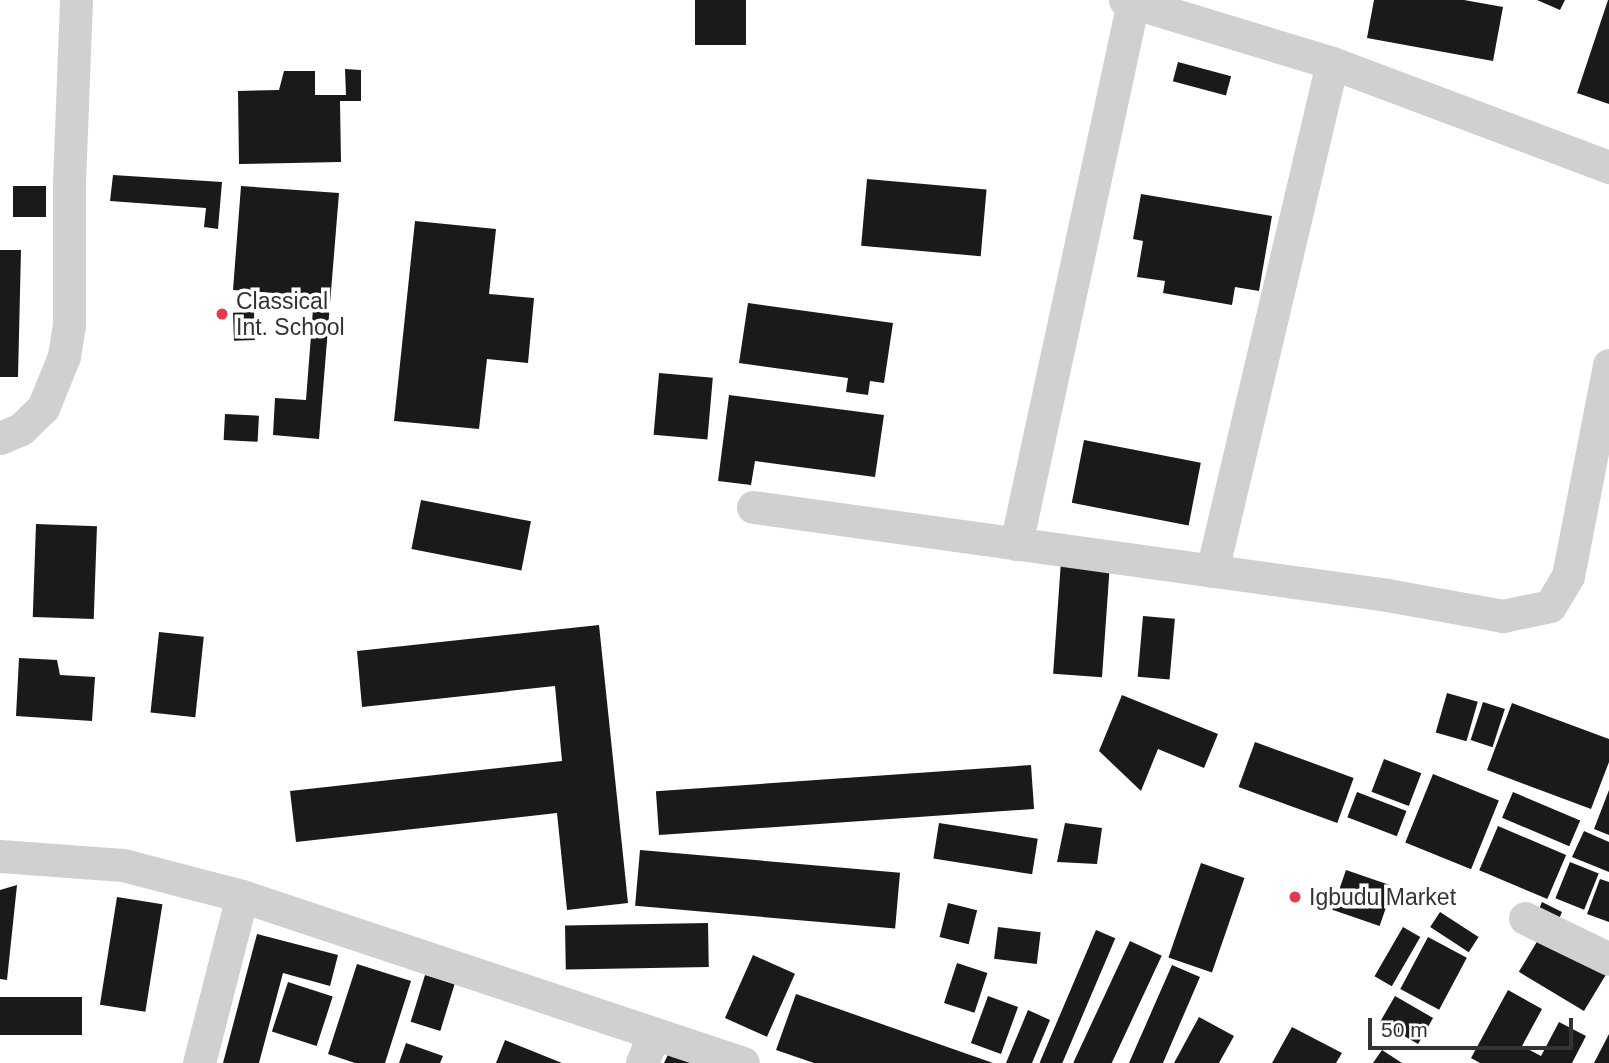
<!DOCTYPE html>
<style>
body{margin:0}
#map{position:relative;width:1609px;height:1063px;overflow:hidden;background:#fff;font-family:Helvetica,sans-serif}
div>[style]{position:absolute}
.building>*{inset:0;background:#1a1a1a;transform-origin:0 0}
.street>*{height:33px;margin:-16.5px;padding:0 16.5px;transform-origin:16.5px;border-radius:16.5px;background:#d0d0d0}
.dots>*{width:19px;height:19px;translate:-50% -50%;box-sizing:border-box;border:4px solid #fff;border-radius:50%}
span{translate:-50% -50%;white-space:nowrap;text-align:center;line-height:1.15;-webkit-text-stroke:7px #fff;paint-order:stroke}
.poi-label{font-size:23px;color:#333}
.left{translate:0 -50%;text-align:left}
.scale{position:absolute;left:1368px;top:1018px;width:205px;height:32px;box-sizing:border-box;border:4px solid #333;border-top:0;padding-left:9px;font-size:21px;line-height:24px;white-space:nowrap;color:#333;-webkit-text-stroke:5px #fff;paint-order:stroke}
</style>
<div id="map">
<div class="building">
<div style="left:695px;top:0;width:51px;height:45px"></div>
<div style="clip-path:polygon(1374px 0,1464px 0,1503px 7px,1493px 61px,1367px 38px)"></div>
<div style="clip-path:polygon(1537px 0,1565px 0,1560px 10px)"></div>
<div style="clip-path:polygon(1608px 0,1609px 0,1609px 104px,1577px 93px)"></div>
<div style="left:1178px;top:62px;width:55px;height:20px;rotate:15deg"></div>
<div style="clip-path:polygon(345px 69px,361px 70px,361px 101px,340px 101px,341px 162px,239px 164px,238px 91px,279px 90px,284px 71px,315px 71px,315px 95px,346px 95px)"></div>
<div style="clip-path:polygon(113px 175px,222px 182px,218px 229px,204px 227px,206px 208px,110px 201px)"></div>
<div style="left:867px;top:179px;width:120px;height:67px;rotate:5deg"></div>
<div style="left:13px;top:186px;width:33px;height:31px"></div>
<div style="clip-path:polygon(241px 186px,339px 193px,319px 439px,273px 435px,275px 398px,306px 400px,314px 296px,233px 290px)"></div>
<div style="clip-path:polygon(1141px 194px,1272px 216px,1259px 291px,1235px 287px,1232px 305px,1163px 293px,1165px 281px,1137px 277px,1143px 241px,1133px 239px)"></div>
<div style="clip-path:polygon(415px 221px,496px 229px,489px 294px,534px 298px,528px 363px,487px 359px,479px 429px,394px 421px)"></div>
<div style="clip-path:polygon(0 250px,21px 250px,18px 377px,0 377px)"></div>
<div style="clip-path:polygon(748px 303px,893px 323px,884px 383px,870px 381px,868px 395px,846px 392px,848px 378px,739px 363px)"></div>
<div style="left:254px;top:312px;width:28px;height:21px;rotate:88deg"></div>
<div style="left:659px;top:373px;width:54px;height:62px;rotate:5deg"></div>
<div style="clip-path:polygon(729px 395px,884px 415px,875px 477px,755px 461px,751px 485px,718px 481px)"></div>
<div style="left:225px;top:414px;width:34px;height:26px;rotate:3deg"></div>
<div style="left:1084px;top:440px;width:119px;height:64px;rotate:11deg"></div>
<div style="left:421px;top:500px;width:112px;height:50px;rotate:11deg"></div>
<div style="left:36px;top:524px;width:61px;height:93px;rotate:2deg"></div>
<div style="left:1061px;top:561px;width:49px;height:113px;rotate:4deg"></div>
<div style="left:1143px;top:616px;width:32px;height:61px;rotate:5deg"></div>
<div style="clip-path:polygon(599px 625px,628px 903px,567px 910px,557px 813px,296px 842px,290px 791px,562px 761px,555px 686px,362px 707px,357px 651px)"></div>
<div style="left:159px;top:632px;width:45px;height:81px;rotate:6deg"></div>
<div style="clip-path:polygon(19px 658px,57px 660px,60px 675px,95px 677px,92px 721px,16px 716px)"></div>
<div style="left:1447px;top:693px;width:32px;height:41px;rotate:16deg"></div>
<div style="clip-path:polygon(1122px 695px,1218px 734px,1204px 768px,1158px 749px,1141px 791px,1099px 751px)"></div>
<div style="left:1483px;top:702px;width:23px;height:40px;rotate:18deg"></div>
<div style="clip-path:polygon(1512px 703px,1609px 739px,1609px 762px,1591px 809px,1487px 770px)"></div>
<div style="left:1255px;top:742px;width:105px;height:48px;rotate:20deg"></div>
<div style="left:1384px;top:759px;width:40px;height:35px;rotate:21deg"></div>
<div style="left:1031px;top:765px;width:44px;height:376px;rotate:86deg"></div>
<div style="left:1433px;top:774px;width:71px;height:74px;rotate:22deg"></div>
<div style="clip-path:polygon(1609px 790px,1609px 835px,1594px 829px)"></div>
<div style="left:1357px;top:792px;width:53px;height:27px;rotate:21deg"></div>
<div style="left:1513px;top:792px;width:73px;height:28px;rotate:23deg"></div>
<div style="left:939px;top:823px;width:100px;height:36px;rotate:9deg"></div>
<div style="clip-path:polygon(1065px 823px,1102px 828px,1097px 864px,1057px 862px)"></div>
<div style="left:1498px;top:826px;width:74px;height:48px;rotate:23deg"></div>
<div style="clip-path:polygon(1584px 831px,1609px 842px,1609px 872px,1572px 857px)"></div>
<div style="left:640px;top:850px;width:261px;height:56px;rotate:5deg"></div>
<div style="left:1570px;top:862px;width:31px;height:39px;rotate:22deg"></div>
<div style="left:1201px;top:863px;width:46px;height:100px;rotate:19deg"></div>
<div style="left:1346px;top:870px;width:50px;height:42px;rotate:19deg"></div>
<div style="clip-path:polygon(1600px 879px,1609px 882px,1609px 922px,1587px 914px)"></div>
<div style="clip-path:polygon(17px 885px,7px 980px,0 979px,0 890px)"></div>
<div style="left:117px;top:897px;width:46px;height:109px;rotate:9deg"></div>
<div style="clip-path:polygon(1542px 902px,1562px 912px,1559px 919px,1536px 916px)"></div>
<div style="left:948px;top:903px;width:30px;height:35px;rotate:14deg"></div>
<div style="left:1440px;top:912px;width:46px;height:18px;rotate:33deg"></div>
<div style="left:708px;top:923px;width:44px;height:143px;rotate:89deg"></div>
<div style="left:998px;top:927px;width:43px;height:32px;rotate:7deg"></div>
<div style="left:1403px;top:927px;width:20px;height:57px;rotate:30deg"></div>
<div style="left:1096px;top:930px;width:21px;height:144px;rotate:23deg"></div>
<div style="clip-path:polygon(257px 934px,338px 955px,330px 986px,283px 973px,259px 1063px,223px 1063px)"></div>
<div style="left:1541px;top:935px;width:76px;height:43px;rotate:31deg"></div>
<div style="left:1428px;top:937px;width:44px;height:59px;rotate:28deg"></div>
<div style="left:1130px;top:941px;width:35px;height:134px;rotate:25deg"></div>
<div style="left:753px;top:955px;width:46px;height:69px;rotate:24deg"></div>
<div style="left:957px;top:963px;width:32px;height:42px;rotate:18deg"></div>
<div style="clip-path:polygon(357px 964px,411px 981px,385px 1063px,355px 1063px,328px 1054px)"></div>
<div style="clip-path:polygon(1172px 965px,1200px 977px,1163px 1063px,1129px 1063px)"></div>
<div style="left:425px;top:975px;width:31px;height:49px;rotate:17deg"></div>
<div style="left:288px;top:982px;width:47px;height:52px;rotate:18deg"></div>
<div style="clip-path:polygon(1508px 990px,1542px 1009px,1522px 1046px,1541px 1056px,1559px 1022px,1586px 1036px,1572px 1063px,1480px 1063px,1471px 1058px)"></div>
<div style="clip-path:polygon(796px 994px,993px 1063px,814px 1063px,776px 1050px)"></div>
<div style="left:988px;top:996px;width:32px;height:50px;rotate:20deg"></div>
<div style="left:1395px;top:996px;width:44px;height:30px;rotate:30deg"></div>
<div style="left:0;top:997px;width:82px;height:38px"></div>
<div style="clip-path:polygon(1028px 1010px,1050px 1020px,1032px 1063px,1006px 1063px)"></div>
<div style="clip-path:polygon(1199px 1017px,1234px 1036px,1219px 1063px,1174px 1063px)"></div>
<div style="clip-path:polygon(1292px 1027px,1342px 1053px,1336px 1063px,1272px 1063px)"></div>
<div style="clip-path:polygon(1609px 1034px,1609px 1063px,1594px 1063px)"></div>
<div style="clip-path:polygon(505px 1040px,562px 1063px,496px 1063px)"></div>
<div style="clip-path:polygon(674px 1042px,718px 1063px,664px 1063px)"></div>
<div style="clip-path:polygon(406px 1043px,443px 1056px,440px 1063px,399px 1063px)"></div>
<div style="clip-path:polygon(1382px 1050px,1402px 1063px,1373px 1063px)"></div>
</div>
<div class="street">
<div style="left:1125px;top:0;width:216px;rotate:16.9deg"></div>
<div style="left:1332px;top:63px;width:296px;rotate:20.6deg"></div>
<div style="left:0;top:438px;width:23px;rotate:-23deg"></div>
<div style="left:21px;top:429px;width:30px;rotate:-44deg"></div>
<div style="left:43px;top:408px;width:56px;rotate:-68deg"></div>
<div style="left:64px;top:356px;width:30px;rotate:-81deg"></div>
<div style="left:69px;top:326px;width:143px;rotate:-90deg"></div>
<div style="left:69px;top:183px;width:183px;rotate:-87.8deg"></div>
<div style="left:753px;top:507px;width:640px;rotate:7.9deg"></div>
<div style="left:1387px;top:595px;width:118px;rotate:10.3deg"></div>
<div style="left:1503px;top:616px;width:48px;rotate:-12deg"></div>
<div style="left:1550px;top:606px;width:35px;rotate:-59deg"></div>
<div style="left:1568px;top:576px;width:215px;rotate:-79deg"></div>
<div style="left:1016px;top:544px;width:554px;rotate:-77.82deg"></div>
<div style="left:1212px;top:571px;width:522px;rotate:-76.71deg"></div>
<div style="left:0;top:856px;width:123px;rotate:4.2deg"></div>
<div style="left:123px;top:865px;width:123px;rotate:14.6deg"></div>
<div style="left:242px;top:896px;width:528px;rotate:18.43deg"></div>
<div style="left:1525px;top:918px;width:93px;rotate:26deg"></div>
<div style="left:199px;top:1063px;width:172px;rotate:-75.6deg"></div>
<div style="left:642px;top:1063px;width:31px;rotate:-68deg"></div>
</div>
<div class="dots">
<div style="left:222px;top:314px;background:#e43b4b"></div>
<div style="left:1295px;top:897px;background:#e43b4b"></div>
</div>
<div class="poi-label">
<span class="left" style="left:236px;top:314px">Classical<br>Int. School</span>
<span class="left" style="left:1309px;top:897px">Igbudu Market</span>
</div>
<div class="scale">50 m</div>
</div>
